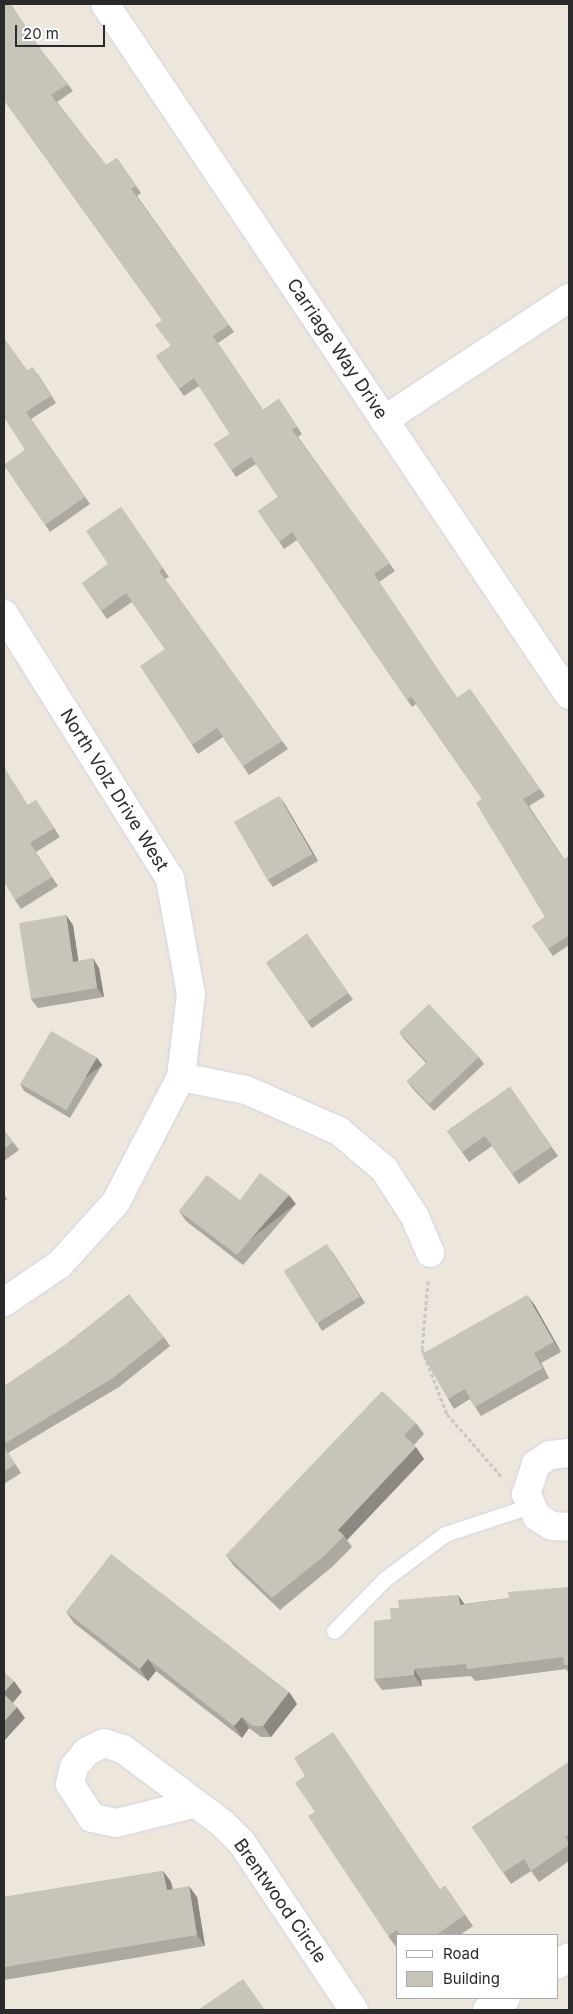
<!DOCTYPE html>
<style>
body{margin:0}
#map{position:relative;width:573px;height:2014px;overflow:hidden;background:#ece6dc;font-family:Inter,sans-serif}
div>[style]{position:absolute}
.path>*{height:3px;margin-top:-1.5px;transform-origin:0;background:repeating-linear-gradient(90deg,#c8c8c8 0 4px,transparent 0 6.5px)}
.roads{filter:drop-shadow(0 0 1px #d1d3e3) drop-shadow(0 0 1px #d1d3e3)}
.service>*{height:15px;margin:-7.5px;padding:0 7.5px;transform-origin:7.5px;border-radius:7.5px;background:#fff}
.minor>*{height:28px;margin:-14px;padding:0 14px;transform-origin:14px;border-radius:14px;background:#fff}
.wall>*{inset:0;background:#aba9a0;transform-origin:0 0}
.shaded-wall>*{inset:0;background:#8b8982;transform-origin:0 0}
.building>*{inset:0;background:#c7c4ba;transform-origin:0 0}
span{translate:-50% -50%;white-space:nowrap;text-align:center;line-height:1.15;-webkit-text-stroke:5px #fff;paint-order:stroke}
.street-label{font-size:18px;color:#2a2a2a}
.frame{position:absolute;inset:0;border:5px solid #2a2a2a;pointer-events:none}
.legend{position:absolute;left:396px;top:1934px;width:162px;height:65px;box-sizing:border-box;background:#fff;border:1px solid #aaa;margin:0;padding:6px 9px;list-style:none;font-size:15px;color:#2a2a2a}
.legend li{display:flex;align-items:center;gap:10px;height:25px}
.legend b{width:25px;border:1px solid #aaa}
.scale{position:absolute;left:15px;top:25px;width:90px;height:22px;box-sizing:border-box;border:2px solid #2a2a2a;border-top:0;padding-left:6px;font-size:15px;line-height:18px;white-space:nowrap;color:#2a2a2a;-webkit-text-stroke:4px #fff;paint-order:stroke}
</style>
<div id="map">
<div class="path">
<div style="left:428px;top:1281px;width:68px;rotate:95deg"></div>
<div style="left:422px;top:1349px;width:70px;rotate:69deg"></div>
<div style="left:447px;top:1414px;width:84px;rotate:48.9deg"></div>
</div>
<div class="roads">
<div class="service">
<div style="left:334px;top:1631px;width:73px;rotate:-45.6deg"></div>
<div style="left:385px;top:1579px;width:75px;rotate:-36.9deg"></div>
<div style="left:445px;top:1534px;width:89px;rotate:-18.2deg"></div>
</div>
<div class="minor">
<div style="left:105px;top:4px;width:832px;rotate:56.12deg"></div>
<div style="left:384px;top:420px;width:222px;rotate:-33.4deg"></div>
<div style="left:4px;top:614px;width:313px;rotate:57.9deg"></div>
<div style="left:170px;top:879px;width:117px;rotate:79.7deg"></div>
<div style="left:191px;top:994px;width:84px;rotate:96.9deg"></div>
<div style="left:181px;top:1077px;width:141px;rotate:117.5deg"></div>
<div style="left:116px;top:1202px;width:84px;rotate:132.1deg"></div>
<div style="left:60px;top:1264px;width:68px;rotate:145.8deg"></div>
<div style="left:181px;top:1077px;width:66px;rotate:11.3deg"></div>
<div style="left:246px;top:1090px;width:102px;rotate:23.8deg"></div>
<div style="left:339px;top:1131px;width:59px;rotate:40.2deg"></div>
<div style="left:384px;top:1169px;width:57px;rotate:57.1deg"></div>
<div style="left:415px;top:1217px;width:39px;rotate:67deg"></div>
<div style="left:569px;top:1453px;width:19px;rotate:174deg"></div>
<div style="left:550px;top:1455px;width:17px;rotate:147deg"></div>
<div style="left:536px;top:1464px;width:32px;rotate:108deg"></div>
<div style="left:526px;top:1494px;width:25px;rotate:64deg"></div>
<div style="left:537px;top:1517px;width:17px;rotate:31deg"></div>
<div style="left:552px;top:1526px;width:17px;rotate:3deg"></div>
<div style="left:193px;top:1804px;width:79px;rotate:166.1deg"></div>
<div style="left:116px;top:1823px;width:25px;rotate:-168deg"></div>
<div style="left:92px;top:1818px;width:40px;rotate:-122.9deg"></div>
<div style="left:70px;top:1784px;width:17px;rotate:-77deg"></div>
<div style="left:74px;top:1767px;width:19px;rotate:-51deg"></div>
<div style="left:86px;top:1752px;width:20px;rotate:-27deg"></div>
<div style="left:104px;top:1743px;width:20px;rotate:18deg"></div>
<div style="left:123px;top:1749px;width:124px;rotate:36.8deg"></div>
<div style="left:222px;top:1823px;width:28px;rotate:45deg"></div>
<div style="left:242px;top:1843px;width:201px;rotate:56.2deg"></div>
<div style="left:557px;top:1965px;width:14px;rotate:-34deg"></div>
<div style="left:487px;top:2010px;width:22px;rotate:-32deg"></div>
</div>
</div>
<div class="wall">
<div style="clip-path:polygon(43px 53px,73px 91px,57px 102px,106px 165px,117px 158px,141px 193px,137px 196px,234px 332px,218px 343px,263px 410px,279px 399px,302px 434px,298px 437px,395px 571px,379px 582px,457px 698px,470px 689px,545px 796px,529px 806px,564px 859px,569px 856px,569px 945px,553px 956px,532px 926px,545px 917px,482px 799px,416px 704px,412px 707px,297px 540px,284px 549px,258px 511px,278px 497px,256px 464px,236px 477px,214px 444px,230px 434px,199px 386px,184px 396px,156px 356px,171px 346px,162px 320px,4px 100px)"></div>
<div style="clip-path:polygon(27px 370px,38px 374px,56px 403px,31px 419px,90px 504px,50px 532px,4px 465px,25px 450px)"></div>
<div style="clip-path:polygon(121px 507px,169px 577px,165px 579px,288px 749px,249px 775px,223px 737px,198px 754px,192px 745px,165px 649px,132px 602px,107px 619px,82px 583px,108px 564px)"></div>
<div style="clip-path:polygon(36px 800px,60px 837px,36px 852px,58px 886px,21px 909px,15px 900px,28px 805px)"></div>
<div style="clip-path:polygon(284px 803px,318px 861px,273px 887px,268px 880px)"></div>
<div style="clip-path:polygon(73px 925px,78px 961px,99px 968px,104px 997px,38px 1008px,31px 999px)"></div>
<div style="left:307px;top:934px;width:80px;height:50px;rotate:55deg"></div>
<div style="clip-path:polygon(399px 1032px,479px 1057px,484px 1064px,434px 1111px,412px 1088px,407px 1081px,426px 1063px,404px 1039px)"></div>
<div style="clip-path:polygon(97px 1058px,102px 1065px,70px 1118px,24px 1091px,20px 1084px)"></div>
<div style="clip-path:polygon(510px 1087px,558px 1156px,519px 1184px,492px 1146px,469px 1162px,447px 1131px)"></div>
<div style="clip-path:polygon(4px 1130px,19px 1150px,4px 1161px)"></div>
<div style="clip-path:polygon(4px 1194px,7px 1199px,4px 1202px)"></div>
<div style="clip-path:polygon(240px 1200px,296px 1204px,243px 1265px,186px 1221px,179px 1211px)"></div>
<div style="clip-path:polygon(332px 1251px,365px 1303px,322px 1331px,318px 1324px)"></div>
<div style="clip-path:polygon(534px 1304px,561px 1352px,541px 1363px,549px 1378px,481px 1416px,470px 1399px,454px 1409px,448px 1399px)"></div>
<div style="clip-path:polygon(164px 1337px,170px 1346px,119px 1387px,8px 1453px,21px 1473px,4px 1484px,4px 1386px)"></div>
<div style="clip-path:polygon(416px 1423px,424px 1434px,414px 1445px,424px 1459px,347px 1540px,352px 1547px,332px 1567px,280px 1610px,234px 1566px,226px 1555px)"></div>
<div style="clip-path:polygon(569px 1587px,569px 1673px,566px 1669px,475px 1681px,471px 1676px,421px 1680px,422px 1686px,382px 1690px,374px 1679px,391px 1619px,465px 1604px,509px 1598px)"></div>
<div style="clip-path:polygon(66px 1612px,289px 1692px,297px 1704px,271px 1737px,261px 1737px,249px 1728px,242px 1738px,156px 1671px,148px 1681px,74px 1623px)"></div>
<div style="clip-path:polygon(569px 1762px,569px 1861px,539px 1882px,531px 1871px,511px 1884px,472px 1827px)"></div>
<div style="clip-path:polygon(163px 1871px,171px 1882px,173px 1889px,197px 1897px,205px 1946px,4px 1980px,4px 1897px)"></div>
<div style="clip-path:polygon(445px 1886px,473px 1926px,460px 1935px,397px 1935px,396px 1947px,388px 1936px,441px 1889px)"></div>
</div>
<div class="shaded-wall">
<div style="clip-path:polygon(279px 796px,284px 803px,318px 861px,313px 854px)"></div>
<div style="clip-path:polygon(66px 915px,73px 925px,80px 971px,73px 962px)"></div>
<div style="clip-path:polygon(93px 958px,99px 968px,104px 997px,97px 988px)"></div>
<div style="left:97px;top:1058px;width:9px;height:62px;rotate:54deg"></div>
<div style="left:289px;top:1195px;width:11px;height:79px;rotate:52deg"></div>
<div style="clip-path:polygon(527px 1295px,534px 1304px,561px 1352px,554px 1342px)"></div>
<div style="clip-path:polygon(534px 1353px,541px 1363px,549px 1378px)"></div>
<div style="clip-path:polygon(416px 1447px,424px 1459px,347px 1540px,344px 1536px,338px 1530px)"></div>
<div style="clip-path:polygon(458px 1595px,466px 1606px,460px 1605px)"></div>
<div style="clip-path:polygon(148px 1659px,156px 1671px,148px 1681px,140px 1669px)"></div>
<div style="clip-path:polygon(414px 1669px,421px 1680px,422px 1686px,414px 1675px)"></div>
<div style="clip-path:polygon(14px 1681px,22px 1692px,11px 1705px,4px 1695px,4px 1692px)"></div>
<div style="clip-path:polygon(289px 1692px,297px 1704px,271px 1737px,263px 1726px)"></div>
<div style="clip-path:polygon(17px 1707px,25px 1718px,4px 1741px,4px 1721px)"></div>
<div style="clip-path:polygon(242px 1717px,249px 1728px,242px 1738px,234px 1726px)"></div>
<div style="clip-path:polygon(163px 1871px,171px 1882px,175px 1901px,167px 1890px)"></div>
<div style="clip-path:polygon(189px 1886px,197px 1897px,205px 1946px,197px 1935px)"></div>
</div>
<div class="building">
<div style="clip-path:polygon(4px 4px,11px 4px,42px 51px,68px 84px,51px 95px,106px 165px,117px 158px,136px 186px,131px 189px,229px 325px,213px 336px,263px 410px,279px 399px,297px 427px,292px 430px,390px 563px,374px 574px,457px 698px,470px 689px,540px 789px,523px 799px,564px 860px,569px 856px,569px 935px,548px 949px,532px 926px,545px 917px,476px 803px,482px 799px,411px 696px,407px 700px,292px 532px,279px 542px,258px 511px,278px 497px,251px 457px,231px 470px,214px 444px,230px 434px,194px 378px,179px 389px,156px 356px,171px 346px,155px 325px,162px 320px,4px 100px)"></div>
<div style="clip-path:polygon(4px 338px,27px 370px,33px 367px,51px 396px,26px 412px,85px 497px,45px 525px,4px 465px,25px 450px,4px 417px)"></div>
<div style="clip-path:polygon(121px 507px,163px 568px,159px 571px,282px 741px,243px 766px,217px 728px,192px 745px,140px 666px,165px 649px,126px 593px,101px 611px,82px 583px,108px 564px,86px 531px)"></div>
<div style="clip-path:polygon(4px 767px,28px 805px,36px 800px,54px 828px,30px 843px,52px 877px,15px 900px,4px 882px)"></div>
<div style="left:279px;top:796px;width:67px;height:52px;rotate:60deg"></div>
<div style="clip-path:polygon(66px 915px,73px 962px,93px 958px,97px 988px,31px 999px,19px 923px)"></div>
<div style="left:307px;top:934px;width:72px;height:50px;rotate:55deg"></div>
<div style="clip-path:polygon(429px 1004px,479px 1057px,429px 1104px,407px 1081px,427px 1062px,399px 1032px)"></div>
<div style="left:51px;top:1031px;width:53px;height:61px;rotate:30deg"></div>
<div style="clip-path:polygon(510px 1087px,551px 1147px,512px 1174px,485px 1136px,462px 1152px,447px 1131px)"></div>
<div style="clip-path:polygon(4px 1130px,13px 1142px,4px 1149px)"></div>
<div style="clip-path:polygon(260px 1173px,289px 1195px,237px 1255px,179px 1211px,207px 1175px,240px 1200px)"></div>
<div style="left:327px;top:1244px;width:62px;height:51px;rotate:58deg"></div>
<div style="clip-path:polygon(129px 1294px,164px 1337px,113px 1378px,4px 1444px,4px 1386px,66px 1344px)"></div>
<div style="clip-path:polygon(527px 1295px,554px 1342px,534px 1353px,543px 1368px,475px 1407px,465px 1389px,448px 1399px,422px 1354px)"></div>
<div style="clip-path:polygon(382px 1391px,416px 1423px,404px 1435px,416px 1447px,338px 1530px,344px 1536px,324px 1556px,272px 1598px,226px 1555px)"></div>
<div style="clip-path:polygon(4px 1447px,15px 1464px,4px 1472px)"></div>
<div style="clip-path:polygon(111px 1554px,289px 1692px,263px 1726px,253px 1726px,242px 1717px,234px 1726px,148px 1659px,140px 1669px,66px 1612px)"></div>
<div style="clip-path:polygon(569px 1587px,569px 1665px,564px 1665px,563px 1657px,467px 1669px,466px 1664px,414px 1669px,414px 1675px,374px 1679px,374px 1621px,391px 1619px,390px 1608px,399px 1608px,398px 1600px,458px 1595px,460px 1605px,509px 1598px,508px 1592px)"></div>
<div style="clip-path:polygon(4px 1672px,14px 1681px,4px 1692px)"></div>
<div style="clip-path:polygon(4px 1694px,17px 1707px,4px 1721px)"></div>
<div style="clip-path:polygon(333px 1732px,440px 1889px,445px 1886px,465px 1915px,436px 1935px,400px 1935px,397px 1930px,388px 1936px,308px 1816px,315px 1812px,295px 1783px,305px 1776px,294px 1758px)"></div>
<div style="clip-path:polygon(569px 1762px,569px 1834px,565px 1837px,569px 1843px,569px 1845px,531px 1871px,524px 1859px,503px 1873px,472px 1827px)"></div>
<div style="clip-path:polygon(163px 1871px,167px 1890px,189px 1886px,197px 1935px,4px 1967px,4px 1897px)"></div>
<div style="clip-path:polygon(243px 1979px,265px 2010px,198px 2010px)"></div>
</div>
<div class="street-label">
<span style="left:337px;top:349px;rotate:56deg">Carriage Way Drive</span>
<span style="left:114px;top:790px;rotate:58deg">North Volz Drive West</span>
<span style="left:280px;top:1901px;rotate:55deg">Brentwood Circle</span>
</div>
<div class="frame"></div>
<ul class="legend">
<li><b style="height:6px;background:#fff"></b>Road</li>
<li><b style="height:14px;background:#c7c4ba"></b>Building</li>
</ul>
<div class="scale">20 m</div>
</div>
